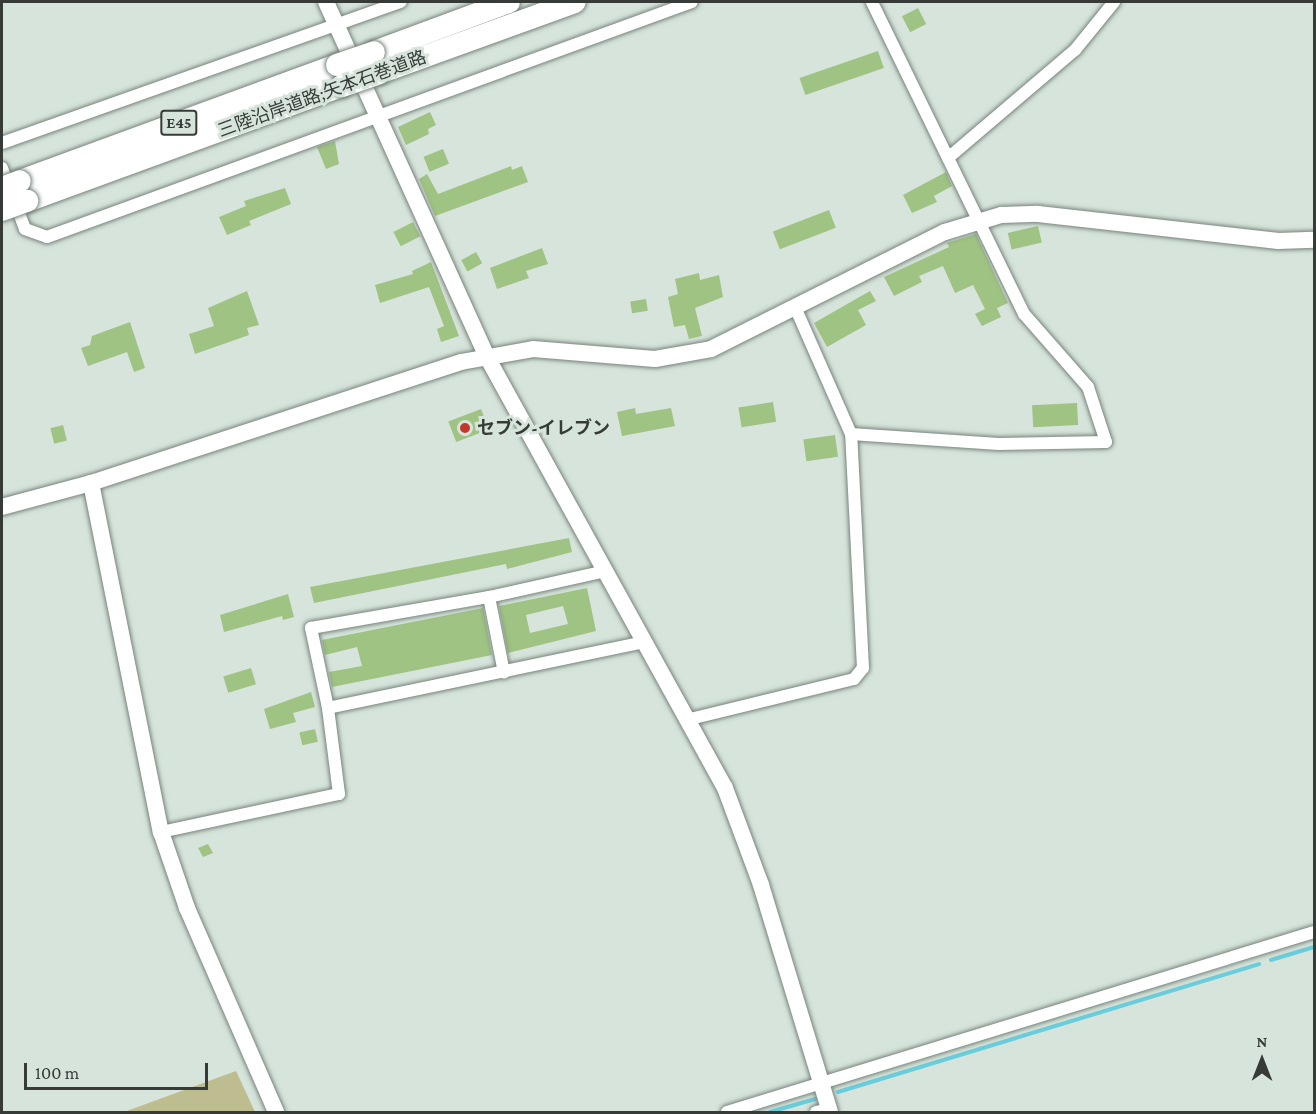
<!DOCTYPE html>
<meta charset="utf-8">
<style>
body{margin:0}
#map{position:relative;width:1316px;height:1114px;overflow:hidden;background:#d6e4db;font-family:"Crimson Pro","Noto Sans JP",serif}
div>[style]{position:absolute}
.green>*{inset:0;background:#bebd8f}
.stream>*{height:4px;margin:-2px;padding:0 2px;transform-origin:2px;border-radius:2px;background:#68cddc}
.building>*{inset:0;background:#9fc383;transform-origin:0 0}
.roads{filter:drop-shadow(0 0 2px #77847c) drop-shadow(0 0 2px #77847c)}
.street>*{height:12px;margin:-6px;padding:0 6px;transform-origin:6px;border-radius:6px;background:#fff}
.secondary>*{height:16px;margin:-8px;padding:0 8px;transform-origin:8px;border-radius:8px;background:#fff}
.highway>*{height:22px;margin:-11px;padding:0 11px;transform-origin:11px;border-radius:11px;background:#fff}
.bridges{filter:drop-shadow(0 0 2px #77847c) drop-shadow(0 0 2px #77847c)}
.highway-bridge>*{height:22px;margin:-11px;padding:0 11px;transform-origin:11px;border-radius:11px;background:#fff}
.dots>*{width:16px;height:16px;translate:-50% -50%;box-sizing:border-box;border:3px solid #d6e4db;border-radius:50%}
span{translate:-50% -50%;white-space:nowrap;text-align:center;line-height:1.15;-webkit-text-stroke:6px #d6e4db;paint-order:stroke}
.shield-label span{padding:2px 4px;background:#d6e4db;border:2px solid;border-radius:4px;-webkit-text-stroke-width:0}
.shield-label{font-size:16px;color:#363b38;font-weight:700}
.street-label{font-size:18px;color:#363b38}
.poi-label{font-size:18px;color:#363b38;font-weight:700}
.left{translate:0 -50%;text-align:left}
.frame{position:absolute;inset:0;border:3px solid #363b38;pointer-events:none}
.north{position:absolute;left:1232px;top:1030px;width:60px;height:60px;-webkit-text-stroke:4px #d6e4db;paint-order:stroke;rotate:0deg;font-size:16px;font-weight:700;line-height:24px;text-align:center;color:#363b38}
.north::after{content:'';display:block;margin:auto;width:21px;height:27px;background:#363b38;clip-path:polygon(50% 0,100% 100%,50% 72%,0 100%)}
.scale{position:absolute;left:24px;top:1063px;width:184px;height:27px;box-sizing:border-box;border:3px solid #363b38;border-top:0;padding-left:8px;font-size:18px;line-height:21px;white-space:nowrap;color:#363b38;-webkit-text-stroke:4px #d6e4db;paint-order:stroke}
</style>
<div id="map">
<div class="green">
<div style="clip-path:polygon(236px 1071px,255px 1112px,124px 1112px)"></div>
</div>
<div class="stream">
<div style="left:1271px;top:960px;width:45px;rotate:-16.8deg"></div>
<div style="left:838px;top:1092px;width:440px;rotate:-16.9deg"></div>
<div style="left:770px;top:1112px;width:47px;rotate:-16.1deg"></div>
</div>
<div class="building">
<div style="left:918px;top:8px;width:18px;height:18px;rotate:63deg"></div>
<div style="left:878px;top:51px;width:18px;height:83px;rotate:71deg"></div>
<div style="clip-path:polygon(430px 112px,436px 125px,428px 129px,429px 134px,406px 145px,398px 127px)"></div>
<div style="clip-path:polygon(335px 141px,339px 164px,326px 169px,317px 147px)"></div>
<div style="left:443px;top:149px;width:16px;height:21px;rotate:68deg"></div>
<div style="clip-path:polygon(511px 166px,512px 170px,522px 166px,528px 182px,435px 216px,419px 179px,427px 174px,438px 194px)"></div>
<div style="clip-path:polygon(946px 172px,952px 186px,934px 196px,937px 202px,912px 213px,903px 195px)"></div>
<div style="clip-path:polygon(285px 188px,291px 204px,249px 221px,251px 225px,227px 235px,219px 217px,246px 206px,244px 201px)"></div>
<div style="left:829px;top:210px;width:19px;height:60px;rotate:69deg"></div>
<div style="left:413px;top:222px;width:16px;height:22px;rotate:63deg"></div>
<div style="left:1038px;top:226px;width:17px;height:31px;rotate:77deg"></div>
<div style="clip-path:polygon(976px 234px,1008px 303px,997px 308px,1001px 317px,982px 326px,975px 314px,985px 309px,973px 285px,955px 293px,943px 266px,919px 276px,922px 282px,894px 296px,884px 277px,949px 247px,947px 243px)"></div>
<div style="clip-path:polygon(542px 248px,548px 264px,526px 271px,529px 278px,497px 289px,490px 268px)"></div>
<div style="left:476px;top:252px;width:13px;height:17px;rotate:61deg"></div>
<div style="clip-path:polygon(431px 262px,459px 336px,441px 342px,437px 329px,444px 326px,429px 287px,380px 303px,375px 285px,413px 274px,412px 271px)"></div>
<div style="clip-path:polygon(699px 273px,700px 280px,719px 275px,723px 297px,695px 308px,702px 336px,689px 339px,685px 325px,674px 327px,668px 297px,678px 294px,675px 279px)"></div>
<div style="clip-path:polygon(247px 291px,259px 325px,247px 328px,249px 335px,195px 354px,189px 334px,214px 326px,208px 308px)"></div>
<div style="clip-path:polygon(870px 291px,876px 301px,858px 310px,866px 325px,827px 347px,814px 323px)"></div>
<div style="left:646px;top:299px;width:12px;height:16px;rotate:81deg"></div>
<div style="clip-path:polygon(130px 322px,145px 368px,134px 372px,127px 352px,88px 366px,81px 348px,90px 345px,92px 336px)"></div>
<div style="left:773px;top:402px;width:20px;height:35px;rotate:81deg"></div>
<div style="left:1077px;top:403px;width:22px;height:45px;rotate:87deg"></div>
<div style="clip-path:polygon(635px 408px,636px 414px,671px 408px,675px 426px,622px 436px,617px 412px)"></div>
<div style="left:481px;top:409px;width:22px;height:35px;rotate:69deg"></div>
<div style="left:63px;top:425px;width:16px;height:13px;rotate:76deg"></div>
<div style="left:835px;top:435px;width:22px;height:32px;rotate:82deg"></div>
<div style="clip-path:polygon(569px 538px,572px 552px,507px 569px,506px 564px,314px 603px,310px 587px)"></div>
<div style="clip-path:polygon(evenodd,587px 588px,596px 631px,508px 653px,499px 606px,587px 588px,563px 606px,568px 624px,530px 633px,526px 615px,563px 606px)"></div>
<div style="clip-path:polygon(288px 594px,294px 617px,283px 620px,282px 616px,224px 632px,220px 615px)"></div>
<div style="clip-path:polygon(483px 608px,492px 655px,332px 687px,329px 672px,362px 666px,357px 647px,325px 655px,322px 640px)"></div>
<div style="left:251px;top:668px;width:17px;height:29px;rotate:73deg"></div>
<div style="clip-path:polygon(311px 692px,315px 707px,293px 713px,296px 722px,270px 729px,264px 709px)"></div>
<div style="left:315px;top:729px;width:13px;height:16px;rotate:77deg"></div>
<div style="clip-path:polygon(208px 844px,213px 853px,203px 857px,198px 848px)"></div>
</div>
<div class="roads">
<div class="street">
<div style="left:2px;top:143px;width:423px;rotate:-19.5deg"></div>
<div style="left:948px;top:158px;width:167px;rotate:-40.4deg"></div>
<div style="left:1075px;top:50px;width:62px;rotate:-50.9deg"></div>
<div style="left:2px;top:168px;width:65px;rotate:69.3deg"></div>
<div style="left:25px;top:229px;width:23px;rotate:20deg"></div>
<div style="left:47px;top:237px;width:686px;rotate:-20.02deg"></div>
<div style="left:851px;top:434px;width:148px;rotate:3.9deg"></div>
<div style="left:999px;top:444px;width:107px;rotate:-1.1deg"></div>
<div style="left:1106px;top:442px;width:58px;rotate:-108.1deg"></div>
<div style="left:1088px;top:387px;width:97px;rotate:-131.2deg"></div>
<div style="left:1024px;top:314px;width:347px;rotate:-116deg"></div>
<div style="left:489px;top:597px;width:77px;rotate:78.8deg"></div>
<div style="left:328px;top:708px;width:324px;rotate:-11.8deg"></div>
<div style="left:686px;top:720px;width:173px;rotate:-13.7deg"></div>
<div style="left:854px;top:679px;width:14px;rotate:-51deg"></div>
<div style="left:863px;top:668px;width:234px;rotate:-92.9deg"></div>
<div style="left:851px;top:434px;width:139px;rotate:-113.8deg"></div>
<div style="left:161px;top:832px;width:182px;rotate:-12.1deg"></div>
<div style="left:339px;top:794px;width:87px;rotate:-97.3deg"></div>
<div style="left:328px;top:708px;width:82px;rotate:-102deg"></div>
<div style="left:311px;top:628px;width:181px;rotate:-9.9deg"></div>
<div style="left:489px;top:597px;width:119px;rotate:-12.6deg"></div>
<div style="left:727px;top:1112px;width:614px;rotate:-17.05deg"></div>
<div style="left:816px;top:1112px;width:13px;rotate:-13deg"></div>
</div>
<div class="secondary">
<div style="left:326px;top:2px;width:390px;rotate:65.6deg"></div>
<div style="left:487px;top:357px;width:492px;rotate:61.1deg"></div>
<div style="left:725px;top:788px;width:103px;rotate:69.6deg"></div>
<div style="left:761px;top:885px;width:237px;rotate:73.1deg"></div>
<div style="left:91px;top:483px;width:356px;rotate:78.7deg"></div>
<div style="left:161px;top:832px;width:80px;rotate:71.1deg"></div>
<div style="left:187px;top:908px;width:223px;rotate:66.4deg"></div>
<div style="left:2px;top:507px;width:92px;rotate:-15.1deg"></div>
<div style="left:91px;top:483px;width:389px;rotate:-18.1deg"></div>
<div style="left:461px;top:362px;width:73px;rotate:-10.2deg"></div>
<div style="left:533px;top:349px;width:122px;rotate:4.7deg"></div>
<div style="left:655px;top:359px;width:57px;rotate:-10.1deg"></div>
<div style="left:711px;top:349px;width:262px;rotate:-26.6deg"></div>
<div style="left:945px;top:232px;width:59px;rotate:-16.9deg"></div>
<div style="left:1001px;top:215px;width:37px;rotate:-2deg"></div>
<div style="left:1038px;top:214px;width:242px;rotate:6.4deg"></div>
<div style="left:1278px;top:241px;width:36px;rotate:-2deg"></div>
</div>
<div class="highway">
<div style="left:374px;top:52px;width:144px;rotate:-20.3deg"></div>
<div style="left:379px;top:73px;width:208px;rotate:-19.9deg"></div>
<div style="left:20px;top:181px;width:338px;rotate:-20.1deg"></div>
<div style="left:27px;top:201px;width:335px;rotate:-20.1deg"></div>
</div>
</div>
<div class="bridges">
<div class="highway-bridge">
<div style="left:337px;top:65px;width:39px;rotate:-19deg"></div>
<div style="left:342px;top:86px;width:39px;rotate:-19deg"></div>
<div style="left:2px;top:188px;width:19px;rotate:-21deg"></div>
<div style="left:2px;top:210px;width:27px;rotate:-20deg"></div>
</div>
</div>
<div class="dots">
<div style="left:465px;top:428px;background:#c43829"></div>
</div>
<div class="shield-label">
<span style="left:179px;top:123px">E45</span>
</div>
<div class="street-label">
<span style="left:322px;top:94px;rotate:-20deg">三陸沿岸道路;矢本石巻道路</span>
</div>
<div class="poi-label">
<span class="left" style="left:477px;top:428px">セブン-イレブン</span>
</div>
<div class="frame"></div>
<div class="north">N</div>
<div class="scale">100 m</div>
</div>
